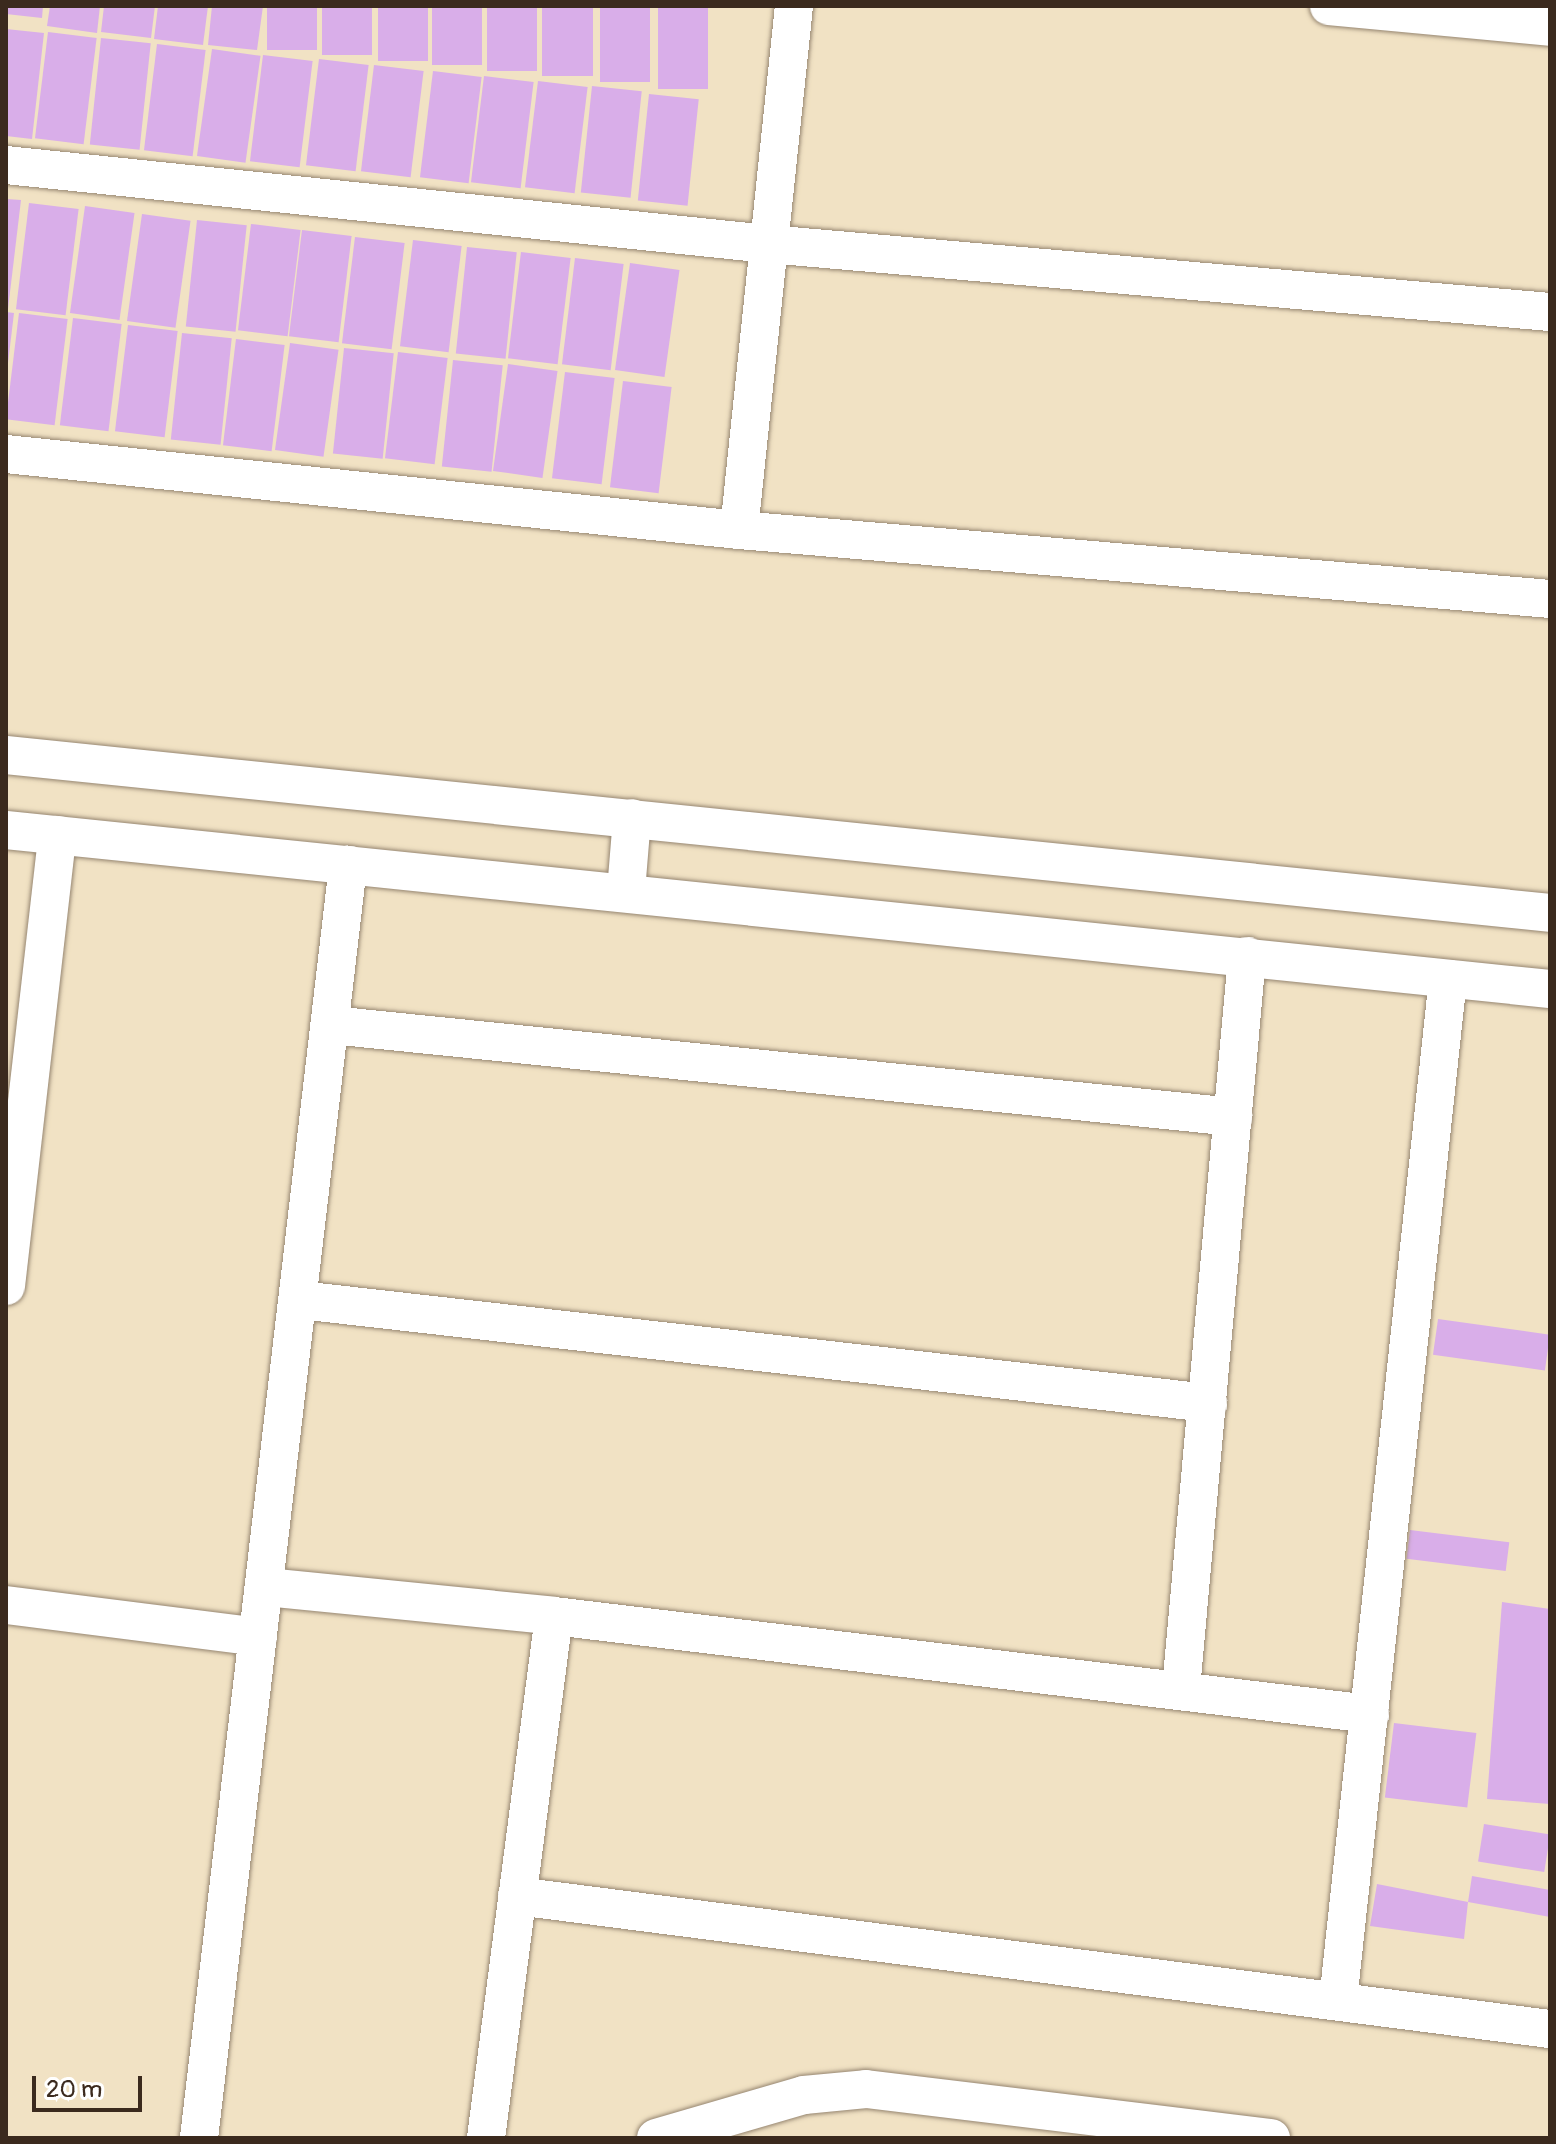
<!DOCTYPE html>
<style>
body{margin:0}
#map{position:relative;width:1556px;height:2144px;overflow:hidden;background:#f1e2c4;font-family:Pangolin,sans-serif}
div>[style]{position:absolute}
.building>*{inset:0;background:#d9aee9;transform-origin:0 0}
.roads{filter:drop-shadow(0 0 2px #968671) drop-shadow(0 0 2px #968671)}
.minor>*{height:38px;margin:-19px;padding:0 19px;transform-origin:19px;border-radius:19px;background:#fff}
span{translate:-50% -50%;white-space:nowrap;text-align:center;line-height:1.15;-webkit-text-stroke:7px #fff;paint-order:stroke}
.frame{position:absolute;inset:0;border:8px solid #3b2a1e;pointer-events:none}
.scale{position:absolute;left:32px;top:2076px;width:110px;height:36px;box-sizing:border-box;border:4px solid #3b2a1e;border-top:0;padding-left:10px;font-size:24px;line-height:28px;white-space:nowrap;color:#3b2a1e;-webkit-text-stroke:6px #fff;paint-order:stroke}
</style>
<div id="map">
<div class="building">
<div style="clip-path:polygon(6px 6px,43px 6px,42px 18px,6px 14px)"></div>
<div style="clip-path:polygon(50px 6px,100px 6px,97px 33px,47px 26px)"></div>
<div style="clip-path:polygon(104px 6px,155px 6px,151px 38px,101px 32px)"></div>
<div style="clip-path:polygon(158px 6px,208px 6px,203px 45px,154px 39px)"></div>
<div style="clip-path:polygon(212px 6px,263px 6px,257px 50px,208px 45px)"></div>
<div style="left:267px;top:6px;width:50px;height:44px"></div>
<div style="left:322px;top:6px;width:50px;height:49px"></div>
<div style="left:378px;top:6px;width:50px;height:55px"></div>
<div style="left:432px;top:6px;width:50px;height:59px"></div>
<div style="left:487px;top:6px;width:50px;height:65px"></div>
<div style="left:542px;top:6px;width:51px;height:70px"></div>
<div style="left:600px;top:6px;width:50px;height:76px"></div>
<div style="left:658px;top:6px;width:50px;height:83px"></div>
<div style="clip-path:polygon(6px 29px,44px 33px,32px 139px,6px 136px)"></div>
<div style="left:48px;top:32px;width:49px;height:107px;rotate:7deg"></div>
<div style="left:101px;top:38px;width:50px;height:107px;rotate:6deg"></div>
<div style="left:157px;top:44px;width:49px;height:107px;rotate:7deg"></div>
<div style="left:212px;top:49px;width:49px;height:108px;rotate:8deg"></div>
<div style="left:263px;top:55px;width:50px;height:107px;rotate:7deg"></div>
<div style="left:319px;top:59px;width:50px;height:107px;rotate:7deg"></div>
<div style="left:374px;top:65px;width:50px;height:107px;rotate:7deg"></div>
<div style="left:433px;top:71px;width:49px;height:107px;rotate:7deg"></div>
<div style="left:484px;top:76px;width:50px;height:107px;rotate:7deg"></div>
<div style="left:538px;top:81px;width:50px;height:107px;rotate:7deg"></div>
<div style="left:592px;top:86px;width:50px;height:107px;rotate:6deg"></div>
<div style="left:649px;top:94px;width:50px;height:107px;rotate:6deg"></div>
<div style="clip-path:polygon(6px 199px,21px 200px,8px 309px,6px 309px)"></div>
<div style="left:29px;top:203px;width:50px;height:107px;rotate:7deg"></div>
<div style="left:85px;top:206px;width:50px;height:108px;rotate:8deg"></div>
<div style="left:142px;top:214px;width:49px;height:108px;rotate:8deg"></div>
<div style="left:197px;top:220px;width:50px;height:107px;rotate:6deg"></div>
<div style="left:251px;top:224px;width:50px;height:107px;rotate:7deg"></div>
<div style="left:302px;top:230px;width:50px;height:107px;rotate:7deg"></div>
<div style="left:355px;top:237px;width:50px;height:107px;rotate:7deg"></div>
<div style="left:413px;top:240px;width:49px;height:107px;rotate:7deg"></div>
<div style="left:467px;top:247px;width:50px;height:107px;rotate:6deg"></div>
<div style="left:521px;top:252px;width:50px;height:107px;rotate:7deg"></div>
<div style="left:575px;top:258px;width:49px;height:107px;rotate:7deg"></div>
<div style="left:630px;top:263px;width:50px;height:108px;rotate:8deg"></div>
<div style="clip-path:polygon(6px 312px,14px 313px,8px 363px,6px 363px)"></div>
<div style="left:19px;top:313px;width:49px;height:107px;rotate:7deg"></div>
<div style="left:73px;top:318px;width:49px;height:108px;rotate:7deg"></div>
<div style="left:128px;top:325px;width:50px;height:107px;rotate:7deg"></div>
<div style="left:182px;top:333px;width:50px;height:107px;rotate:6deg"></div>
<div style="left:236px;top:339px;width:49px;height:107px;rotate:7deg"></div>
<div style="left:290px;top:343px;width:49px;height:108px;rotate:8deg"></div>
<div style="left:344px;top:348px;width:50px;height:106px;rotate:6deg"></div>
<div style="left:398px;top:352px;width:50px;height:107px;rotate:7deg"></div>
<div style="left:453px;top:360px;width:50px;height:107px;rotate:6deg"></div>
<div style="left:508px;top:364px;width:50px;height:108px;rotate:8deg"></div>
<div style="left:565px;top:372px;width:50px;height:107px;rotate:7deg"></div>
<div style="left:623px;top:381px;width:49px;height:107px;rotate:7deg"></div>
<div style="left:1438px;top:1319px;width:113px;height:36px;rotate:8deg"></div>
<div style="left:1410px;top:1530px;width:100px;height:29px;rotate:7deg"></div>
<div style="clip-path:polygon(1502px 1602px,1550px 1609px,1550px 1804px,1487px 1799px)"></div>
<div style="left:1394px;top:1723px;width:83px;height:75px;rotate:7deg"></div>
<div style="left:1484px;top:1824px;width:67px;height:38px;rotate:9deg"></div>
<div style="clip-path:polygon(1472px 1876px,1550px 1890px,1550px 1917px,1468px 1902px,1464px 1939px,1370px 1926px,1377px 1884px,1468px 1902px)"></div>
</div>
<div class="roads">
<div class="minor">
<div style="left:1329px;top:6px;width:222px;rotate:5.4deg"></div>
<div style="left:6px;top:165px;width:766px;rotate:5.92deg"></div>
<div style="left:768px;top:244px;width:785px;rotate:4.97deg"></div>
<div style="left:6px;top:454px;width:737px;rotate:5.92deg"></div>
<div style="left:739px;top:530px;width:814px;rotate:4.86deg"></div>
<div style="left:739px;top:530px;width:527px;rotate:-84.01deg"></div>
<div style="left:6px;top:755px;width:1552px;rotate:5.84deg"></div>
<div style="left:6px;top:830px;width:1552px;rotate:5.88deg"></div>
<div style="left:626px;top:891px;width:73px;rotate:-85.3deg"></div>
<div style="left:331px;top:1025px;width:907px;rotate:5.82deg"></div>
<div style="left:6px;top:1286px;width:454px;rotate:-83.5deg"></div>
<div style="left:300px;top:1300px;width:914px;rotate:6.47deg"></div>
<div style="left:266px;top:1587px;width:289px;rotate:5.7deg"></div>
<div style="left:554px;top:1616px;width:822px;rotate:6.85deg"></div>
<div style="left:6px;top:1605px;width:254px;rotate:7.2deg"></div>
<div style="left:1181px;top:1689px;width:736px;rotate:-84.85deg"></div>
<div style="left:517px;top:1896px;width:1042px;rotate:7.34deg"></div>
<div style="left:1338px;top:2001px;width:1028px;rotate:-83.86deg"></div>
<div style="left:199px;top:2138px;width:1282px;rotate:-83.32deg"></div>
<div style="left:486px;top:2138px;width:526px;rotate:-82.58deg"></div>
<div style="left:656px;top:2138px;width:154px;rotate:-16.2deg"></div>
<div style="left:804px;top:2095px;width:62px;rotate:-5.5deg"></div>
<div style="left:866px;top:2089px;width:408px;rotate:6.9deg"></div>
</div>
</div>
<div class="frame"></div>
<div class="scale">20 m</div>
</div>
